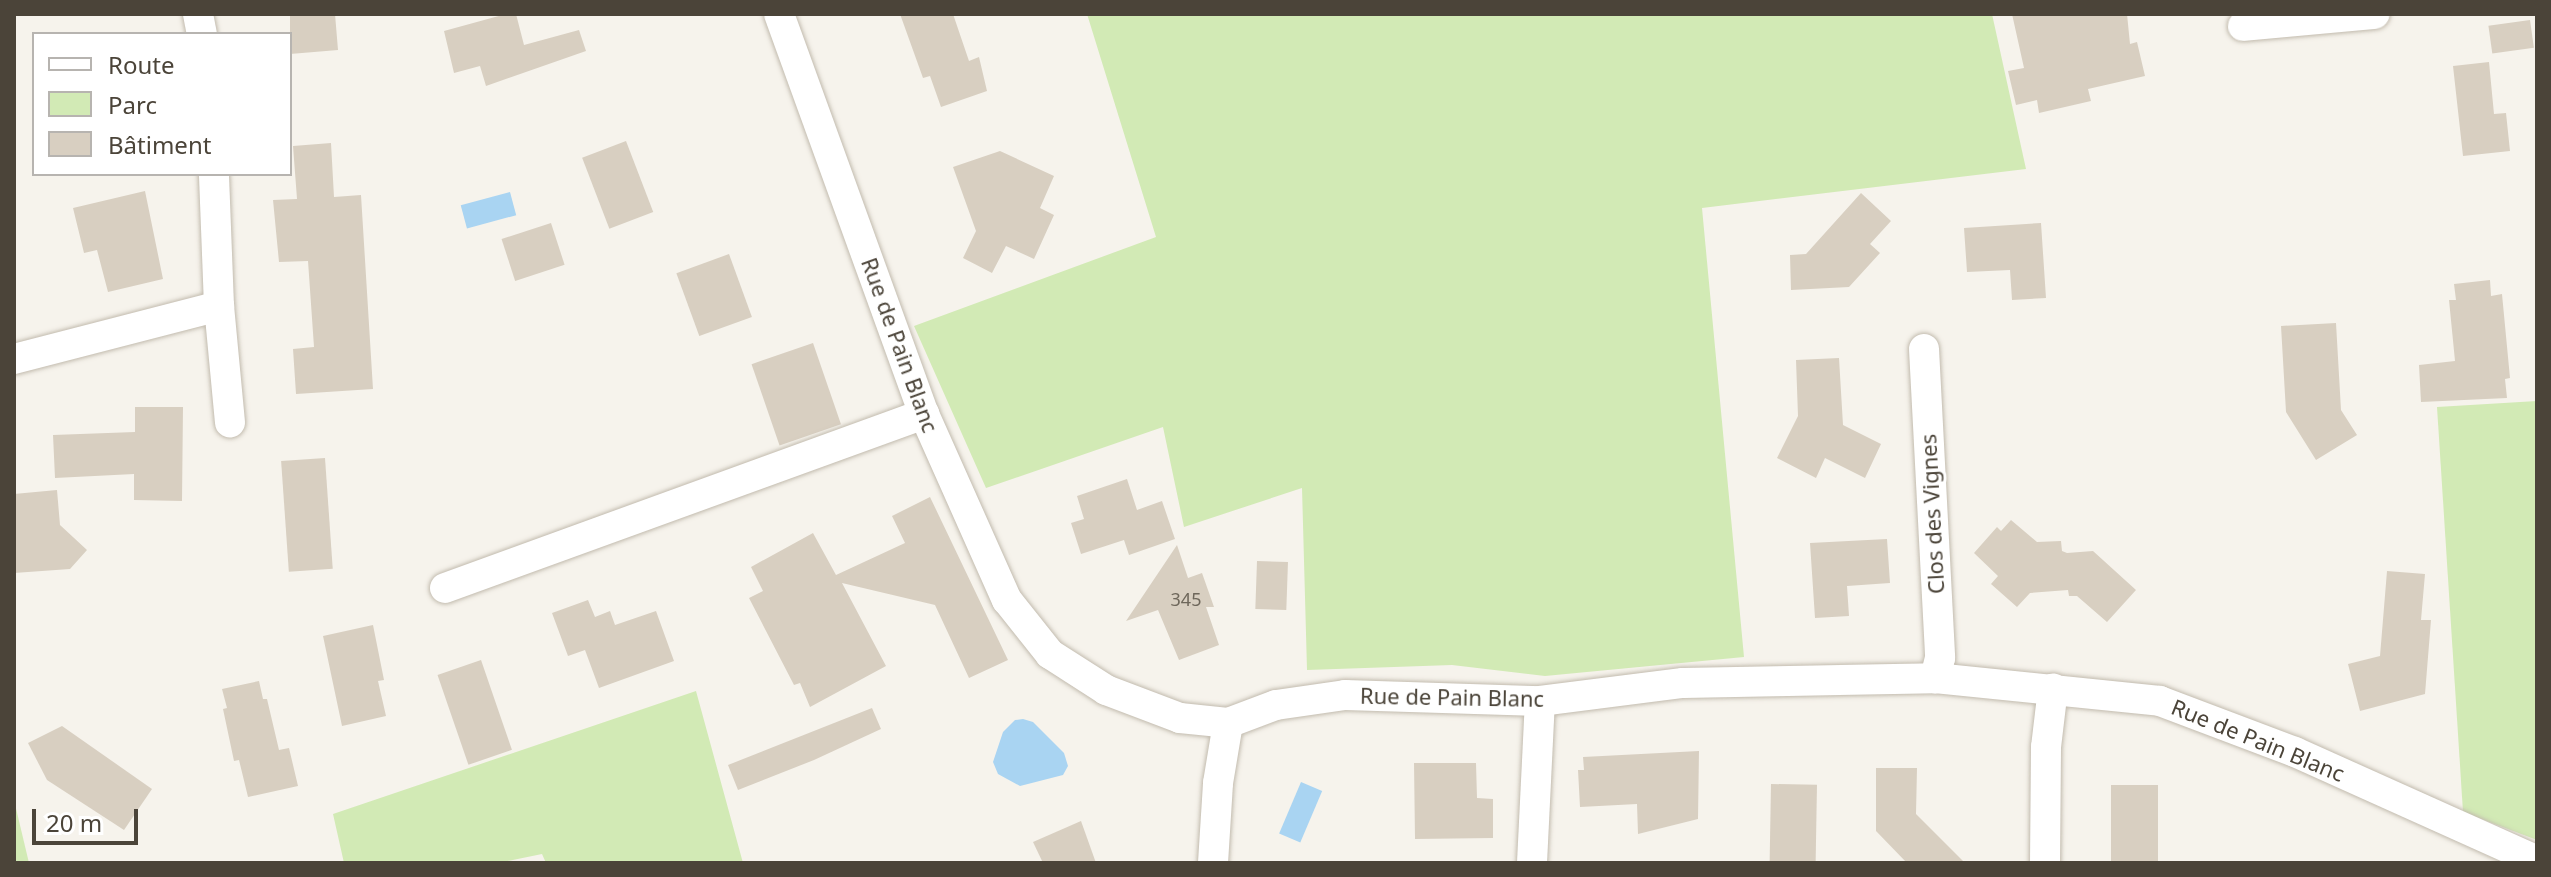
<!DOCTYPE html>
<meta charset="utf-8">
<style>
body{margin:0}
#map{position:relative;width:2551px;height:877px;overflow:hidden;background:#f6f3ec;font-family:"Noto Sans",sans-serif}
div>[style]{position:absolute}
.green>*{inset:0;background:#d2eab5}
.water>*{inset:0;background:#a9d4f2;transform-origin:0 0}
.building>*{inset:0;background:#d8cfc1;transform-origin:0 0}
.roads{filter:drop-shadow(0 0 2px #c2bbae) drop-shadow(0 0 2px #c2bbae)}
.street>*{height:30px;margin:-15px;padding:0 15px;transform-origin:15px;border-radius:15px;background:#fff}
span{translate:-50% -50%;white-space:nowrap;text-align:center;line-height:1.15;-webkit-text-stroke:6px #fff;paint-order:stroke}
.number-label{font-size:18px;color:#6e675b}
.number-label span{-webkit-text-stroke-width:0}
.street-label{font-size:22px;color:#4b4439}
.frame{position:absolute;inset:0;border:16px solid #4b4439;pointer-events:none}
.legend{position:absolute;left:32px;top:32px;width:260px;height:144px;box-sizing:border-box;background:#fff;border:2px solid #b7b4b0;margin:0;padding:10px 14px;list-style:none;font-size:24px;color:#4b4439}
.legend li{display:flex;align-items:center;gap:16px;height:40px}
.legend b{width:40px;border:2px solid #b7b4b0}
.scale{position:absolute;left:32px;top:809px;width:106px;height:36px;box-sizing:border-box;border:4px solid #4b4439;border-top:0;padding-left:10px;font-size:24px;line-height:28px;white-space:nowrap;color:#4b4439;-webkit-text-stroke:6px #fff;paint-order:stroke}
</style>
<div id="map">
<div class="green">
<div style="clip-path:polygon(1087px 14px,1992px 14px,2026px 169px,1702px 208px,1744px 657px,1545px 676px,1452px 665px,1307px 670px,1302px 488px,1184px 527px,1163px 427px,986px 488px,914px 326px,1156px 237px)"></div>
<div style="clip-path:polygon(2537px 401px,2537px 840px,2463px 812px,2437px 407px)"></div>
<div style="clip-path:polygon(696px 691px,743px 863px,546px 863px,542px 854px,498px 863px,344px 863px,333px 814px)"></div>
<div style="clip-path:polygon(14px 800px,29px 863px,14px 863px)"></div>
</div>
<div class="water">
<div style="left:510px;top:192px;width:24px;height:51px;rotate:75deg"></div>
<div style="clip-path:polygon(1023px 719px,1033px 722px,1064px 753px,1068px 766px,1063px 775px,1020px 786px,998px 774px,993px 762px,1003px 732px,1015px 720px)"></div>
<div style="left:1301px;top:782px;width:23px;height:56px;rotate:23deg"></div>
</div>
<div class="building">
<div style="clip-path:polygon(290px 14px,335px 14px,338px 50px,290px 54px)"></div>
<div style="clip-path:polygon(506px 14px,516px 14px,524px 45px,579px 30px,586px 51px,486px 86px,480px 66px,454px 73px,444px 31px)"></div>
<div style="clip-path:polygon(900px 14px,953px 14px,969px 61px,979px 57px,987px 91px,941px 107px,930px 76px,923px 78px)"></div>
<div style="clip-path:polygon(2012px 14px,2127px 14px,2130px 44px,2137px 42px,2145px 76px,2088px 89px,2091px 101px,2039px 113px,2037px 100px,2016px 105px,2008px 71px,2024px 68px)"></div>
<div style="left:2530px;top:20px;width:28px;height:42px;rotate:82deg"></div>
<div style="clip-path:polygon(2489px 62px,2494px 114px,2506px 113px,2510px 151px,2463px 156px,2453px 66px)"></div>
<div style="left:626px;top:141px;width:76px;height:47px;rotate:69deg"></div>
<div style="clip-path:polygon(331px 143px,334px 197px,361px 195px,373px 389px,296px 394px,293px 349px,314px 347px,308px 261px,279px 262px,273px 200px,297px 199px,293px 146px)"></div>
<div style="clip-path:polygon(1000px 151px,1054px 176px,1040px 208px,1054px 215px,1034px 259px,1006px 246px,992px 273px,963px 258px,976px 231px,953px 167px)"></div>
<div style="clip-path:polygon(145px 191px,163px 279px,108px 292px,97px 250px,84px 253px,73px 208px)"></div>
<div style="clip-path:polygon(1861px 193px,1891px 221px,1870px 244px,1880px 253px,1849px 287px,1791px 290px,1790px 255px,1806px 254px)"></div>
<div style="left:551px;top:223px;width:44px;height:52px;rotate:72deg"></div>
<div style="clip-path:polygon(2041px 223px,2046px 298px,2012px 300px,2010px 270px,1967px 272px,1964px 228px)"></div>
<div style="left:729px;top:254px;width:67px;height:56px;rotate:70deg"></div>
<div style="clip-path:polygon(2490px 280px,2491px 296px,2502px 294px,2510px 378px,2505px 379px,2507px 398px,2421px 402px,2419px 365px,2455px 361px,2449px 300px,2456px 300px,2454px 284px)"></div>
<div style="clip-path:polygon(2336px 323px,2341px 410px,2357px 435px,2316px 460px,2286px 412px,2281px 326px)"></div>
<div style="left:813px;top:343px;width:86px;height:65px;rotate:71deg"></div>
<div style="clip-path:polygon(1839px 358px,1843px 425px,1881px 444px,1865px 478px,1825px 458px,1816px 478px,1777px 458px,1798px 416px,1796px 360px)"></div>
<div style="clip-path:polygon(135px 407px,183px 407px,182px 501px,134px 500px,134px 474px,55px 478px,53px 435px,135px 432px)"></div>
<div style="left:325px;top:458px;width:111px;height:44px;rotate:86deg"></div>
<div style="clip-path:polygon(1127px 479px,1137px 510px,1162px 501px,1175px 539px,1129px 555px,1124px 540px,1081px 554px,1071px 523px,1084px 519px,1077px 496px)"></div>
<div style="clip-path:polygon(57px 490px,60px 525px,87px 550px,70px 569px,14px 573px,14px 494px)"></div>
<div style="clip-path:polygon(930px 497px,1008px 660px,969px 678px,935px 605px,842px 583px,886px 666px,810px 707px,800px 683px,794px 685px,749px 598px,763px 591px,751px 567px,813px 533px,836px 575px,905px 543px,892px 516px)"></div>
<div style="clip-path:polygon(2011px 520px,2037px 542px,2061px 541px,2062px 551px,2067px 553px,2093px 551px,2136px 590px,2107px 622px,2077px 596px,2069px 596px,2068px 590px,2030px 593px,2017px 607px,1991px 584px,1998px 576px,1974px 553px,1997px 527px,2001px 531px)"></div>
<div style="clip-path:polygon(1887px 539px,1890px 583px,1847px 586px,1849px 616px,1815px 618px,1810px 543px)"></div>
<div style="clip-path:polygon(1177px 545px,1188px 578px,1202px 573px,1214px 607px,1206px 607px,1219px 645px,1179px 660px,1158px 610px,1126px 621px)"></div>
<div style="left:1257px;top:561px;width:31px;height:48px;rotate:2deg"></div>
<div style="clip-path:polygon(2387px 571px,2425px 574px,2421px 620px,2431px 620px,2425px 694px,2360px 711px,2348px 664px,2380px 656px)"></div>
<div style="clip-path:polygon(588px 600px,595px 617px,610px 611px,615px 625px,656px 611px,674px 661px,599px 688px,585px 650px,568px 656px,552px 613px)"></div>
<div style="clip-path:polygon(373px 625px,384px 680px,378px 681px,386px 716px,342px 726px,323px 636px)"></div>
<div style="left:481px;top:660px;width:95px;height:46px;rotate:71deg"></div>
<div style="clip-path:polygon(259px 681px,263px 699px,267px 699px,279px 750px,289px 748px,298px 786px,248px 797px,239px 760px,234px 761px,223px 709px,227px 708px,222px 689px)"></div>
<div style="clip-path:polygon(872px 708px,881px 729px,814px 760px,738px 790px,728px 765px)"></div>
<div style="clip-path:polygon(62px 726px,152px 789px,124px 830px,47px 780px,28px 743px)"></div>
<div style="clip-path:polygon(1699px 751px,1698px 819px,1638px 834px,1637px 804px,1580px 807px,1578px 770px,1584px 770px,1583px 757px)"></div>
<div style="clip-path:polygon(1414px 763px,1476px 763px,1477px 798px,1493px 799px,1493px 838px,1415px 839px)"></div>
<div style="clip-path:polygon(1876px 768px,1917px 768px,1916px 814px,1965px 863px,1907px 863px,1876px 831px)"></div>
<div style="left:1771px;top:784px;width:46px;height:79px;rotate:1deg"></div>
<div style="left:2111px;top:785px;width:47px;height:78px"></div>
<div style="clip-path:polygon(1081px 821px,1096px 863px,1043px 863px,1033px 842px)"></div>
</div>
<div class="roads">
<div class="street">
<div style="left:198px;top:14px;width:20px;rotate:79deg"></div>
<div style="left:779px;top:14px;width:425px;rotate:70.1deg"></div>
<div style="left:924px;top:414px;width:204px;rotate:66deg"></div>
<div style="left:1007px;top:600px;width:69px;rotate:51.5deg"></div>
<div style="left:1050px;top:654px;width:67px;rotate:32.7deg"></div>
<div style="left:1106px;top:690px;width:79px;rotate:20.7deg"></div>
<div style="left:1180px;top:718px;width:48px;rotate:5.9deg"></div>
<div style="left:1228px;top:723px;width:51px;rotate:-20.6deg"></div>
<div style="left:1276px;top:705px;width:70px;rotate:-8.2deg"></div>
<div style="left:1345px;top:695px;width:195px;rotate:1.8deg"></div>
<div style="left:1540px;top:701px;width:144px;rotate:-7.2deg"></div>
<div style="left:1683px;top:683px;width:252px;rotate:-1.1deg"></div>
<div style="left:1935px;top:678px;width:226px;rotate:5.8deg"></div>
<div style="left:2160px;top:701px;width:144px;rotate:20.7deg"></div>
<div style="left:2295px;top:752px;width:265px;rotate:24.2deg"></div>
<div style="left:2243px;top:26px;width:132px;rotate:-5.2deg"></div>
<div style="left:219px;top:306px;width:117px;rotate:84.6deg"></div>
<div style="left:1924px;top:349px;width:309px;rotate:87deg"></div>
<div style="left:1940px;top:658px;width:21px;rotate:104deg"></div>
<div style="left:14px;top:359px;width:212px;rotate:-14.5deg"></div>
<div style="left:219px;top:306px;width:132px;rotate:-92.2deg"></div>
<div style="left:445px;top:588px;width:510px;rotate:-19.96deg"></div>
<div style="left:1213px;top:863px;width:80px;rotate:-86.4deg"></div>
<div style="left:1218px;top:783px;width:61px;rotate:-80.5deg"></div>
<div style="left:1532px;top:863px;width:162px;rotate:-87.2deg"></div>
<div style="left:2045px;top:863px;width:116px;rotate:-89.5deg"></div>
<div style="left:2046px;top:747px;width:59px;rotate:-83.2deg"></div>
</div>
</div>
<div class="number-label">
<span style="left:1186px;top:599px">345</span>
</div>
<div class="street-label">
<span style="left:900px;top:345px;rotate:70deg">Rue de Pain Blanc</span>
<span style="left:1932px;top:514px;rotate:-93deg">Clos des Vignes</span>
<span style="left:1452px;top:697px;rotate:1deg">Rue de Pain Blanc</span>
<span style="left:2258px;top:740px;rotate:22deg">Rue de Pain Blanc</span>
</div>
<div class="frame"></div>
<ul class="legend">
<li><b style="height:10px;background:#fff"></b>Route</li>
<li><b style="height:22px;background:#d2eab5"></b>Parc</li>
<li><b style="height:22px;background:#d8cfc1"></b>Bâtiment</li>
</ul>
<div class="scale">20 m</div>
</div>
